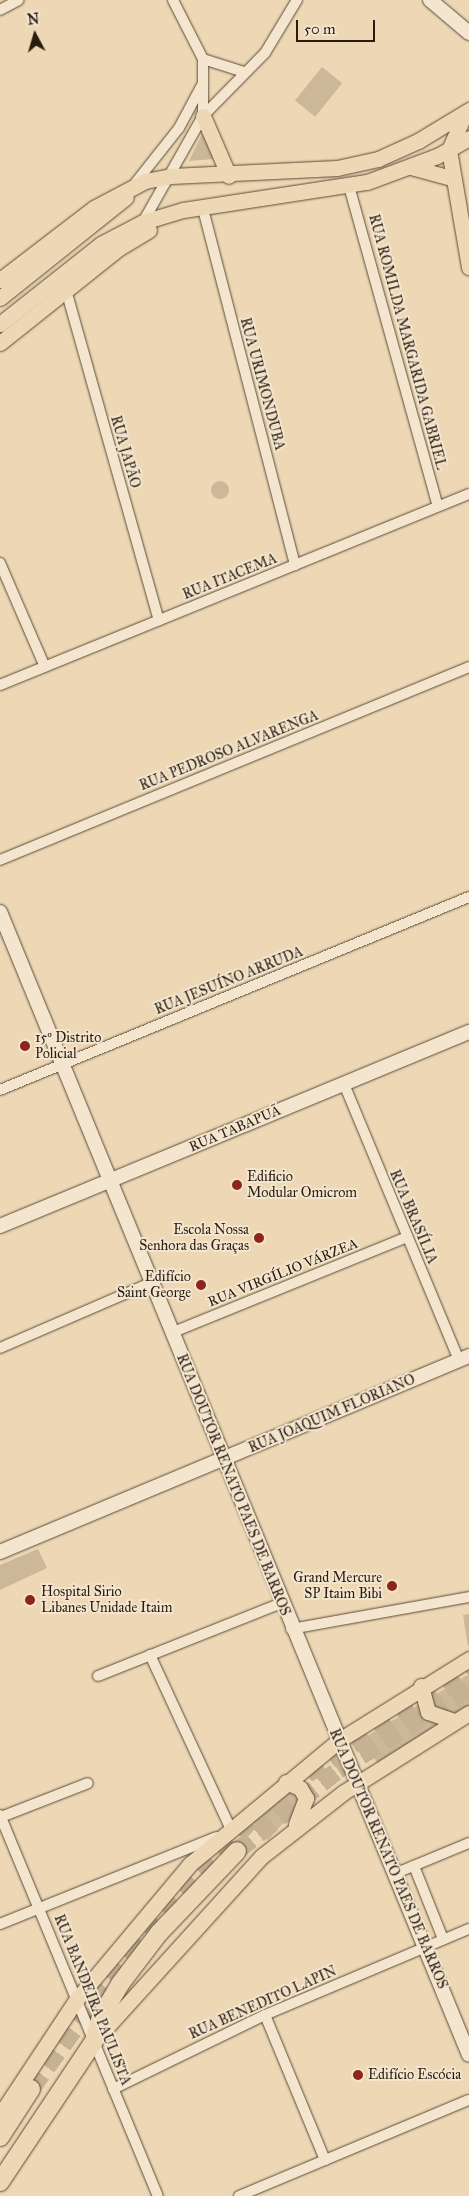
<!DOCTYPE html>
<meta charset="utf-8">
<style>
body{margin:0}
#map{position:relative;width:469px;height:2196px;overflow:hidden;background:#edd7b4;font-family:"IM FELL Great Primer",serif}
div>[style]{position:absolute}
.green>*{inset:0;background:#ccb798;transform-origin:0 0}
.round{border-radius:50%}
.highway-tunnel>*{height:18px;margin-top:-9px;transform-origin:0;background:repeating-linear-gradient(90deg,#c6b293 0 18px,transparent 0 27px)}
.roads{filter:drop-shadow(0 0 1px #594b3a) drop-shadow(0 0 1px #594b3a)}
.street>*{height:10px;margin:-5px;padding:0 5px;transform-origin:5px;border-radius:5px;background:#f3e5ce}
.secondary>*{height:14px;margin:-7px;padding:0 7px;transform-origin:7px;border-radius:7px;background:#f3e5ce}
.primary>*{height:15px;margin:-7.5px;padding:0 7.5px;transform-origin:7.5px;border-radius:7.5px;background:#edd7b4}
.highway>*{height:18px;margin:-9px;padding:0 9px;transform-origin:9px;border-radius:9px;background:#edd7b4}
.dots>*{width:14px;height:14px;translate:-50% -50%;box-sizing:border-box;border:2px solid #f3e5ce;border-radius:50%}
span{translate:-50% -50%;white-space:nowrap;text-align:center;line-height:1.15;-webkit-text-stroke:4px #f3e5ce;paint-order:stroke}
.street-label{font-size:14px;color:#281c11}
.poi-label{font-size:14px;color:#281c11}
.left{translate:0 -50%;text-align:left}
.right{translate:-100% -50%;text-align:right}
.north{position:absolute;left:10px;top:10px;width:50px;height:50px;-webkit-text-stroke:4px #f3e5ce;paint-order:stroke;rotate:354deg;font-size:14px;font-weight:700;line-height:20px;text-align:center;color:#281c11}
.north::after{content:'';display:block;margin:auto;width:18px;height:22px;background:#281c11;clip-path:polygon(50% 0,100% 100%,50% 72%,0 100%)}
.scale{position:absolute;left:296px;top:20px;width:79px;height:22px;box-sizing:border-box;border:2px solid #281c11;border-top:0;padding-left:6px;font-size:15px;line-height:18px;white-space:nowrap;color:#281c11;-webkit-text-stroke:4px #f3e5ce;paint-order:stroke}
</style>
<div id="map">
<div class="green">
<div style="left:322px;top:67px;width:26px;height:43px;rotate:39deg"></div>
<div style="clip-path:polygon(202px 134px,214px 159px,189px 161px)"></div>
<div class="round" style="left:211px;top:481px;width:18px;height:18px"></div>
<div style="clip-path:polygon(38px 1549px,47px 1568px,0 1590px,0 1565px)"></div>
<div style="clip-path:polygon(469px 1614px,469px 1645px,468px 1646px,463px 1615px)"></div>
<div style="clip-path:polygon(469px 1674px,469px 1710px,379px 1765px,361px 1740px)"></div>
<div style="clip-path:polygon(286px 1793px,296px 1794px,299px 1806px,268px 1840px,252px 1821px)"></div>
</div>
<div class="highway-tunnel">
<div style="left:307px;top:1774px;width:192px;rotate:-32.4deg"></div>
<div style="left:237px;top:1851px;width:129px;rotate:-38.7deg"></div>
<div style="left:338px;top:1770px;width:154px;rotate:-31.7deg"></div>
<div style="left:31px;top:2089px;width:167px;rotate:-54deg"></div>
<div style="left:129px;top:1954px;width:180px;rotate:-47.7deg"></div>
</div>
<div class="roads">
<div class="street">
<div style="left:0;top:10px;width:21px;rotate:-28deg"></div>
<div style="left:203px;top:59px;width:43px;rotate:17.6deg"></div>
<div style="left:203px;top:116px;width:88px;rotate:-45.5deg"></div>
<div style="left:265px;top:53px;width:62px;rotate:-58.9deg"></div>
<div style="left:133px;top:186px;width:74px;rotate:-51.6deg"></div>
<div style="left:179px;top:128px;width:49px;rotate:-61.9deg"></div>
<div style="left:349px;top:186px;width:332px;rotate:74.5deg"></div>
<div style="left:203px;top:209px;width:368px;rotate:75.5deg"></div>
<div style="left:143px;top:222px;width:122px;rotate:-60.5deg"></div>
<div style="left:203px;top:116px;width:57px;rotate:-90deg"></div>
<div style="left:203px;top:59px;width:66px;rotate:-117deg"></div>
<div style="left:66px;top:290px;width:343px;rotate:74.3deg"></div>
<div style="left:0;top:563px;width:113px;rotate:66.6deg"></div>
<div style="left:0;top:685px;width:506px;rotate:-22.16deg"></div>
<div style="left:0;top:860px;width:507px;rotate:-22.37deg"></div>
<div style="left:344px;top:1084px;width:299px;rotate:67.4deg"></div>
<div style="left:0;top:1090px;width:507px;rotate:-22.37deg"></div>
<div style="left:171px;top:1333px;width:255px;rotate:-22.1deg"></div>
<div style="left:0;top:1348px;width:163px;rotate:-23.4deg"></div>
<div style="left:291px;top:1629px;width:181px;rotate:-10.2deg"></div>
<div style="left:150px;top:1655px;width:190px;rotate:65.1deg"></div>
<div style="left:98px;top:1676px;width:197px;rotate:-21.7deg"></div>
<div style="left:0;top:1815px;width:412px;rotate:67.5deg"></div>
<div style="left:1px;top:1817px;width:93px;rotate:-21.3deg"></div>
<div style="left:414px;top:1866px;width:79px;rotate:68.3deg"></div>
<div style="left:394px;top:1874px;width:81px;rotate:-22.5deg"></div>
<div style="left:0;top:1924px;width:233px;rotate:-21.9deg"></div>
<div style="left:265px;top:2015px;width:157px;rotate:67.5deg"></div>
<div style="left:113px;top:2089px;width:169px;rotate:-26deg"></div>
<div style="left:265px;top:2015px;width:221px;rotate:-22.9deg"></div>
<div style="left:239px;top:2196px;width:249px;rotate:-22.7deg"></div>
</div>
<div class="secondary">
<div style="left:430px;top:0;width:51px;rotate:40.2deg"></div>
<div style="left:0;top:912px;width:1235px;rotate:67.69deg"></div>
<div style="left:0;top:1226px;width:508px;rotate:-22.47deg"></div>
<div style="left:0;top:1552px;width:508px;rotate:-22.68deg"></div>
</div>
<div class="primary">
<div style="left:465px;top:113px;width:40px;rotate:113.4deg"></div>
<div style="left:449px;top:150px;width:119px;rotate:80.3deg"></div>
<div style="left:203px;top:116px;width:65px;rotate:66.6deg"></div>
<div style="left:411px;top:167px;width:41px;rotate:15.4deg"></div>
<div style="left:0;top:280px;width:118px;rotate:-37.5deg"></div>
<div style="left:94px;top:208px;width:58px;rotate:-27.9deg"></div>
<div style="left:145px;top:181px;width:26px;rotate:-11deg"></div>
<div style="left:171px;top:176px;width:166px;rotate:-2.8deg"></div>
<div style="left:337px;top:168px;width:42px;rotate:-12.4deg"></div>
<div style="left:378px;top:159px;width:44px;rotate:-24.2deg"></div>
<div style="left:418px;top:141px;width:60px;rotate:-31.3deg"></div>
<div style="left:0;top:298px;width:161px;rotate:-38.7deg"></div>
<div style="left:0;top:324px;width:129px;rotate:-38.4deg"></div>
<div style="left:101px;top:244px;width:47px;rotate:-27.6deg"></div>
<div style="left:143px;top:222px;width:42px;rotate:-16.7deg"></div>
<div style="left:183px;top:210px;width:186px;rotate:-8.7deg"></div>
<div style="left:367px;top:182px;width:75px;rotate:-20.4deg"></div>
<div style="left:437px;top:156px;width:37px;rotate:-29deg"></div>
<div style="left:0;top:343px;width:152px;rotate:-38.6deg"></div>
<div style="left:119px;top:248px;width:35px;rotate:-31deg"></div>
<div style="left:421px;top:1686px;width:27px;rotate:75deg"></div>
<div style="left:428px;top:1712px;width:28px;rotate:19deg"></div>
<div style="left:286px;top:1782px;width:15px;rotate:23deg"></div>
<div style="left:300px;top:1788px;width:12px;rotate:59deg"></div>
<div style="left:306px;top:1798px;width:28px;rotate:111deg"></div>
<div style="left:95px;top:2040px;width:248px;rotate:-47.8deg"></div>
<div style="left:262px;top:1856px;width:104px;rotate:-38deg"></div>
<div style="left:344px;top:1792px;width:148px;rotate:-32.3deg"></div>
<div style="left:0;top:2115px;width:138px;rotate:-56.5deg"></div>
<div style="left:76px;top:2000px;width:177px;rotate:-50deg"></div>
<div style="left:190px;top:1864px;width:192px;rotate:-39.7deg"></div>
<div style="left:338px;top:1741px;width:155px;rotate:-32deg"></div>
</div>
<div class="highway">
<div style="left:0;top:2137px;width:57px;rotate:-57.1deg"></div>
<div style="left:0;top:2182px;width:169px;rotate:-56.3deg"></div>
<div style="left:94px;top:2041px;width:26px;rotate:-74deg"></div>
<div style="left:101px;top:2016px;width:37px;rotate:-59deg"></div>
<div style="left:120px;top:1984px;width:64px;rotate:-52.6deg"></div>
<div style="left:159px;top:1933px;width:113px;rotate:-46.4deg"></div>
</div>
</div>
<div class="dots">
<div style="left:25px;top:1046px;background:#8f2418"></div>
<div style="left:237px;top:1185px;background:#8f2418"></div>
<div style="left:259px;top:1238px;background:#8f2418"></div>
<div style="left:201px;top:1285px;background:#8f2418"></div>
<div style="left:392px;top:1586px;background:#8f2418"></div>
<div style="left:30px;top:1600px;background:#8f2418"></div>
<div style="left:358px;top:2075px;background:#8f2418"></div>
</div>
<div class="street-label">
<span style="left:407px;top:342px;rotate:75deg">RUA ROMILDA MARGARIDA GABRIEL</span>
<span style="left:262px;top:384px;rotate:75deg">RUA URIMONDUBA</span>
<span style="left:125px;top:452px;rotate:74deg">RUA JAPÃO</span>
<span style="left:230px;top:577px;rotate:-22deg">RUA ITACEMA</span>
<span style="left:229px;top:751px;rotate:-22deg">RUA PEDROSO ALVARENGA</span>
<span style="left:229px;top:981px;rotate:-22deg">RUA JESUÍNO ARRUDA</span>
<span style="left:235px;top:1129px;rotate:-23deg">RUA TABAPUÃ</span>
<span style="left:413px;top:1217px;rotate:67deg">RUA BRASÍLIA</span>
<span style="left:283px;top:1273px;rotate:-22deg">RUA VIRGÍLIO VÁRZEA</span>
<span style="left:332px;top:1414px;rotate:-23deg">RUA JOAQUIM FLORIANO</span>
<span style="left:233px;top:1485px;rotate:68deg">RUA DOUTOR RENATO PAES DE BARROS</span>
<span style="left:388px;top:1859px;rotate:67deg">RUA DOUTOR RENATO PAES DE BARROS</span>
<span style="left:92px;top:2000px;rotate:68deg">RUA BANDEIRA PAULISTA</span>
<span style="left:263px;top:2003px;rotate:-24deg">RUA BENEDITO LAPIN</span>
</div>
<div class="poi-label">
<span class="left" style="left:35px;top:1046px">15º Distrito<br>Policial</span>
<span class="left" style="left:247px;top:1185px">Edificio<br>Modular Omicrom</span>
<span class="right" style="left:249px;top:1238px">Escola Nossa<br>Senhora das Graças</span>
<span class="right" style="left:191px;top:1285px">Edifício<br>Saint George</span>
<span class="right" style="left:382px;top:1586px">Grand Mercure<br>SP Itaim Bibi</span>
<span class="left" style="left:41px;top:1600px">Hospital Sirio<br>Libanes Unidade Itaim</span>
<span class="left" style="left:368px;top:2075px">Edifício Escócia</span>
</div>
<div class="north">N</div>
<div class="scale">50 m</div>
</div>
